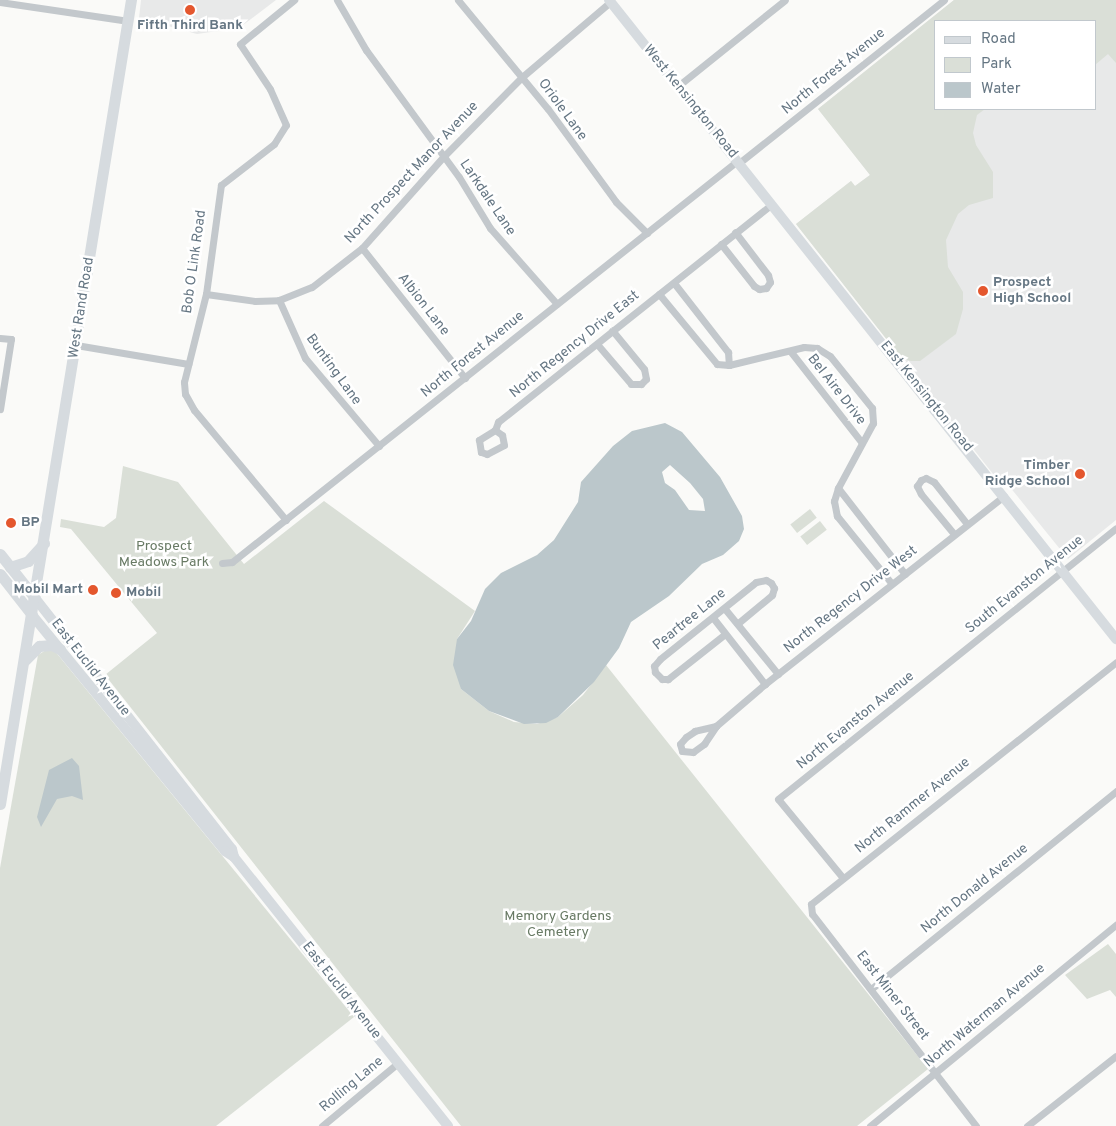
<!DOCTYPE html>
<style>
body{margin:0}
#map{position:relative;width:1116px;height:1126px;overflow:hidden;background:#fafaf8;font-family:Overpass,sans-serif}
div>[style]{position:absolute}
.built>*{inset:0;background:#e8e9e9}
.green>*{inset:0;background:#dadfd7;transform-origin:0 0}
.water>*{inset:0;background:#bbc7cb}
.minor>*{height:7px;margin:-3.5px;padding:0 3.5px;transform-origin:3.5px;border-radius:3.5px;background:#c3c8cc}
.secondary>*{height:10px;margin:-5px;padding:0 5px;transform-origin:5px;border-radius:5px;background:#d6dbdf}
.primary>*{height:11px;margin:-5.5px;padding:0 5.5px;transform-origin:5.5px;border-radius:5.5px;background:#d6dbdf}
.dots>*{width:14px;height:14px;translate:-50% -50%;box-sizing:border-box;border:2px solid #fff;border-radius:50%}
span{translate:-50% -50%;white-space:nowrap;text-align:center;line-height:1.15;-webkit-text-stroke:5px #fff;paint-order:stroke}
.poi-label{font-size:14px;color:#657683;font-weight:700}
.left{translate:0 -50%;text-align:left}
.right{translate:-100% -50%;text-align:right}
.street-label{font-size:14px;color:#657683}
.park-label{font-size:14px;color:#687a64}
.legend{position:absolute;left:934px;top:20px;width:162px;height:90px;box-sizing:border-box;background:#fff;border:1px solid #c1c8cd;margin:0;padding:6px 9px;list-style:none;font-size:15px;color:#657683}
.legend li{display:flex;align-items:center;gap:10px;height:25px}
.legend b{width:25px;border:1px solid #c1c8cd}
</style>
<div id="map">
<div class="built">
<div style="clip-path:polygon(141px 0,276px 0,239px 28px,197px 34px,139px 18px)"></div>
<div style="clip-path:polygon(evenodd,954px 0,1116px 0,1116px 520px,1068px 559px,1005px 481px,997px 479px,796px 224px,851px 181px,855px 186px,870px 175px,818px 109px,954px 0,935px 21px,1095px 21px,1095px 109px,935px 109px,935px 21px)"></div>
</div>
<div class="green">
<div style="clip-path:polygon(954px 0,1116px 0,1116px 63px,1108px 54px,1095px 65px,1095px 21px,935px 21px,935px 109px,985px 109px,977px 115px,973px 133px,976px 145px,993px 172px,993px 198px,969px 205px,958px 214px,946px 240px,948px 267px,963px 292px,963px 309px,956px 334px,920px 361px,911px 361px,902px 359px,796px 224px,851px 181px,855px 186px,870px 175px,818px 109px)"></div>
<div style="clip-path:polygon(123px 466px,178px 482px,244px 564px,324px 501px,475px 611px,457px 639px,461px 689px,489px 711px,514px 722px,537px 724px,558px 717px,583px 695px,606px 665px,928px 1069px,857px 1126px,461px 1126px,105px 675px,157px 633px,71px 529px,60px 527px,61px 519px,104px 527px,116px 518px)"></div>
<div style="left:810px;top:509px;width:11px;height:25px;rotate:52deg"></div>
<div style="left:820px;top:521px;width:11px;height:25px;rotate:52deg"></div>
<div style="clip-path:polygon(46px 650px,54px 650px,354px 1017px,216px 1126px,0 1126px,0 868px,38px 655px)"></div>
<div style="clip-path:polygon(1108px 944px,1116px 954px,1116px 997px,1110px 990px,1087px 999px,1065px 975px)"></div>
</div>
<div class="water">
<div style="clip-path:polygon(evenodd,665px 423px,682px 432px,720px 477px,742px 516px,744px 529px,739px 541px,723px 555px,702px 564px,669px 596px,631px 622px,619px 648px,594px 682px,558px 717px,546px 723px,524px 724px,489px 711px,461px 689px,453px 665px,457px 639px,471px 621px,485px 589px,501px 573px,537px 555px,554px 540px,578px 502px,581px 482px,613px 446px,632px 431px,665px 423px,670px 465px,690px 483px,703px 499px,705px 511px,689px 510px,675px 490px,665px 483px,662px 472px,670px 465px)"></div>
<div style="clip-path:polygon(72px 758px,79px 766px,83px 800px,72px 796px,57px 799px,41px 827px,37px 817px,49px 770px)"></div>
</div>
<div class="minor">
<div style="left:337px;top:0;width:58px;rotate:59.9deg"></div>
<div style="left:366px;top:50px;width:157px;rotate:53.8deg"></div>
<div style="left:459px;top:177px;width:60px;rotate:58.7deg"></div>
<div style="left:490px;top:228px;width:101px;rotate:48.6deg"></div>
<div style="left:458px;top:0;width:141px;rotate:50.5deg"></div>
<div style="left:548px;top:109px;width:115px;rotate:53.8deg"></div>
<div style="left:616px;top:202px;width:44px;rotate:45deg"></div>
<div style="left:0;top:2px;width:130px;rotate:8.4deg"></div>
<div style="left:678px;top:86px;width:137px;rotate:-38.8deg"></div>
<div style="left:739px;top:163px;width:262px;rotate:-38.5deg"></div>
<div style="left:721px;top:244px;width:53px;rotate:51.8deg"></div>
<div style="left:754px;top:286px;width:6px;rotate:31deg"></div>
<div style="left:759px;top:289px;width:7px;rotate:-8deg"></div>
<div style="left:766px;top:288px;width:7px;rotate:-56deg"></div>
<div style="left:770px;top:282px;width:7px;rotate:-106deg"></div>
<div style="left:768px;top:275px;width:54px;rotate:-127.5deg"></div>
<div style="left:362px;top:248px;width:166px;rotate:51.6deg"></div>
<div style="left:674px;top:283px;width:88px;rotate:52deg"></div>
<div style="left:728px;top:352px;width:13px;rotate:86deg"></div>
<div style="left:206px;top:294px;width:49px;rotate:8.1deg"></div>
<div style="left:255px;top:301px;width:24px;rotate:-2deg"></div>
<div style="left:279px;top:300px;width:35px;rotate:-22deg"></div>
<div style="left:312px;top:287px;width:63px;rotate:-38deg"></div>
<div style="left:362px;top:248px;width:123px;rotate:-48.3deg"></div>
<div style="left:444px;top:156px;width:111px;rotate:-45.4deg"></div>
<div style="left:522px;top:77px;width:116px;rotate:-40.4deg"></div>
<div style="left:659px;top:294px;width:91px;rotate:50.4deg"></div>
<div style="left:717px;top:364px;width:12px;rotate:5deg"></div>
<div style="left:729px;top:365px;width:77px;rotate:-13.5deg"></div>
<div style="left:804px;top:347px;width:13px;rotate:4deg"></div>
<div style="left:817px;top:348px;width:15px;rotate:32deg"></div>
<div style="left:830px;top:356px;width:67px;rotate:51.1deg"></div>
<div style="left:872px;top:408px;width:15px;rotate:86deg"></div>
<div style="left:873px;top:423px;width:74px;rotate:118.3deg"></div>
<div style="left:838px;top:488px;width:14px;rotate:107deg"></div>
<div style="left:834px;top:501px;width:15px;rotate:79deg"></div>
<div style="left:837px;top:516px;width:87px;rotate:51deg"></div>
<div style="left:279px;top:300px;width:64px;rotate:65.9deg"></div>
<div style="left:305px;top:358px;width:115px;rotate:49.9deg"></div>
<div style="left:0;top:338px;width:11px;rotate:5deg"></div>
<div style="left:11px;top:339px;width:71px;rotate:98.9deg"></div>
<div style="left:597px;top:344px;width:52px;rotate:49.6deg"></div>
<div style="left:631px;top:384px;width:10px"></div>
<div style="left:641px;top:384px;width:7px;rotate:-45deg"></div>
<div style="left:646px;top:379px;width:10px;rotate:-101deg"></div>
<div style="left:644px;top:369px;width:50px;rotate:-129.4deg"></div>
<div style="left:76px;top:345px;width:114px;rotate:9.6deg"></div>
<div style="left:791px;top:352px;width:115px;rotate:52deg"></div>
<div style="left:495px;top:430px;width:19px;rotate:148deg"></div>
<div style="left:479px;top:440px;width:12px;rotate:81deg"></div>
<div style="left:481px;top:452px;width:6px;rotate:18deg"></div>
<div style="left:487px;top:454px;width:19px;rotate:-28deg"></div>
<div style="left:504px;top:445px;width:10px;rotate:-101deg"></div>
<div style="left:502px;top:435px;width:9px;rotate:-144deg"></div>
<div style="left:495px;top:430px;width:9px;rotate:-69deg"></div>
<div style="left:498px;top:422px;width:350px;rotate:-38.5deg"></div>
<div style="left:838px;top:488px;width:109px;rotate:52.1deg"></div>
<div style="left:286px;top:520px;width:143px;rotate:-129.9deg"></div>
<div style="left:194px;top:410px;width:18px;rotate:-119deg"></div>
<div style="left:185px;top:394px;width:12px;rotate:-95deg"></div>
<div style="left:184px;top:382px;width:91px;rotate:-76deg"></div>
<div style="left:206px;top:294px;width:110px;rotate:-82.2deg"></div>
<div style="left:221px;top:185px;width:67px;rotate:-37.7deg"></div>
<div style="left:274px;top:144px;width:22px;rotate:-58deg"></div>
<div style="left:286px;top:125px;width:39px;rotate:-114deg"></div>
<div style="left:270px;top:89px;width:54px;rotate:-123.7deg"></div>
<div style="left:240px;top:44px;width:70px;rotate:-39.2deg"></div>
<div style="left:954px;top:534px;width:52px;rotate:-129.5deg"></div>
<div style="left:921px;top:494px;width:9px;rotate:-117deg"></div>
<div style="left:917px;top:486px;width:7px;rotate:-56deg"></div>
<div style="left:921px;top:480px;width:5px;rotate:-22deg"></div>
<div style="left:926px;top:478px;width:9px;rotate:27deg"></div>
<div style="left:934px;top:482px;width:53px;rotate:51.8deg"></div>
<div style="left:222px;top:563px;width:10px;rotate:-6deg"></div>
<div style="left:232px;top:562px;width:645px;rotate:-38.45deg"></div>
<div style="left:725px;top:609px;width:84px;rotate:50.8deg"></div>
<div style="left:714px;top:619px;width:83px;rotate:51.9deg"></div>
<div style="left:725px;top:634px;width:73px;rotate:141.7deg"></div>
<div style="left:668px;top:679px;width:6px;rotate:180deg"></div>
<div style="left:662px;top:679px;width:10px;rotate:-135deg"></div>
<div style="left:655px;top:672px;width:6px;rotate:-99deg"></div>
<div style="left:654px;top:666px;width:9px;rotate:-49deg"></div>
<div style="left:660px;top:659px;width:123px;rotate:-38.7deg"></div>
<div style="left:756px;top:582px;width:10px;rotate:-11deg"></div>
<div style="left:766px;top:580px;width:6px;rotate:31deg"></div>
<div style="left:771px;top:583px;width:6px;rotate:59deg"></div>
<div style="left:774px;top:588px;width:7px;rotate:106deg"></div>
<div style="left:772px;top:595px;width:45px;rotate:140.4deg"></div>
<div style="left:716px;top:726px;width:22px;rotate:167deg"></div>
<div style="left:695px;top:731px;width:11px;rotate:146deg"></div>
<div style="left:686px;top:737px;width:9px;rotate:131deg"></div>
<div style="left:680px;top:744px;width:7px;rotate:74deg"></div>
<div style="left:682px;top:751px;width:11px;rotate:5deg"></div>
<div style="left:693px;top:752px;width:14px;rotate:-36deg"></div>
<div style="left:704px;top:744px;width:22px;rotate:-56deg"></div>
<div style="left:716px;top:726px;width:65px;rotate:-40.6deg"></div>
<div style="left:765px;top:684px;width:304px;rotate:-38.2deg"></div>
<div style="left:843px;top:878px;width:102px;rotate:-129.4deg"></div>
<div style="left:778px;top:799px;width:433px;rotate:-38.7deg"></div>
<div style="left:871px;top:989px;width:315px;rotate:-38.9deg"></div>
<div style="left:322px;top:1126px;width:99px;rotate:-39.7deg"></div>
<div style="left:870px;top:1126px;width:318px;rotate:-39.3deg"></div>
<div style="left:976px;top:1126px;width:268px;rotate:-127.7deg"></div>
<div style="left:812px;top:914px;width:10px;rotate:-96deg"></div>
<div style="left:811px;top:904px;width:389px;rotate:-38.4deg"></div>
<div style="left:1027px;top:1126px;width:113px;rotate:-38.2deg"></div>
</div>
<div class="secondary">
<div style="left:609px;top:0;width:816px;rotate:51.57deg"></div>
<div style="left:35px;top:598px;width:319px;rotate:51.9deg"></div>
<div style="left:232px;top:849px;width:8px;rotate:76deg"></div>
<div style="left:32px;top:615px;width:305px;rotate:50.7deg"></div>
<div style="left:225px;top:851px;width:11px;rotate:34deg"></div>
<div style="left:234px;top:857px;width:344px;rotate:51.5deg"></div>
</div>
<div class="primary">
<div style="left:0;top:554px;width:56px;rotate:51.5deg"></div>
<div style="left:10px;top:567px;width:19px;rotate:-18deg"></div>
<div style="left:28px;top:561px;width:24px;rotate:-48deg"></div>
<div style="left:0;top:574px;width:52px;rotate:52deg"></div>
<div style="left:25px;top:660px;width:20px;rotate:-45deg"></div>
<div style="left:39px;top:646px;width:13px;rotate:-4deg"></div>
<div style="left:52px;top:645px;width:9px;rotate:27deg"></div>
<div style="left:0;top:804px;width:815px;rotate:-80.75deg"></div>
</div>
<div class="dots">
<div style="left:190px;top:10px;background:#e4572e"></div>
<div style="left:983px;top:291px;background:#e4572e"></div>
<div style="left:1080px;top:474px;background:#e4572e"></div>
<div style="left:11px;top:523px;background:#e4572e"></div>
<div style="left:93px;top:590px;background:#e4572e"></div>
<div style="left:116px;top:593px;background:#e4572e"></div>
</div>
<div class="poi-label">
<span style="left:190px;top:26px">Fifth Third Bank</span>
<span class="left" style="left:993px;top:291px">Prospect<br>High School</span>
<span class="right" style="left:1070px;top:474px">Timber<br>Ridge School</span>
<span class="left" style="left:21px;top:523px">BP</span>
<span class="right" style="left:83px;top:590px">Mobil Mart</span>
<span class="left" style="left:126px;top:593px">Mobil</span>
</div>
<div class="street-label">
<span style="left:834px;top:72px;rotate:-39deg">North Forest Avenue</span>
<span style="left:690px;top:102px;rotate:51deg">West Kensington Road</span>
<span style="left:562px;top:110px;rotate:54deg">Oriole Lane</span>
<span style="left:412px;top:173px;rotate:-47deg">North Prospect Manor Avenue</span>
<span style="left:487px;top:198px;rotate:56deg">Larkdale Lane</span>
<span style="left:195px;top:262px;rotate:-82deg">Bob O Link Road</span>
<span style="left:423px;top:305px;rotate:52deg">Albion Lane</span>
<span style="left:82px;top:308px;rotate:-81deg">West Rand Road</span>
<span style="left:575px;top:345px;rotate:-39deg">North Regency Drive East</span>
<span style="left:473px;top:355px;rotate:-39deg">North Forest Avenue</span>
<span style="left:333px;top:370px;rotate:54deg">Bunting Lane</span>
<span style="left:836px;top:390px;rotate:52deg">Bel Aire Drive</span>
<span style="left:926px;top:397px;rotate:51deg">East Kensington Road</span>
<span style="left:1025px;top:585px;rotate:-39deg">South Evanston Avenue</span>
<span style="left:851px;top:600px;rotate:-38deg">North Regency Drive West</span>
<span style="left:690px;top:620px;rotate:-39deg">Peartree Lane</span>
<span style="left:90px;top:668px;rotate:52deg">East Euclid Avenue</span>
<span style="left:856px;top:721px;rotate:-39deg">North Evanston Avenue</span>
<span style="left:913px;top:806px;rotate:-39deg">North Rammer Avenue</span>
<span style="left:975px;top:889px;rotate:-39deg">North Donald Avenue</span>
<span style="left:341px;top:991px;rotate:52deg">East Euclid Avenue</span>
<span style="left:892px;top:996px;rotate:52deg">East Miner Street</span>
<span style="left:985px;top:1016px;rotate:-40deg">North Waterman Avenue</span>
<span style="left:352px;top:1085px;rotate:-40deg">Rolling Lane</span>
</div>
<div class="park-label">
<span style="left:164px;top:555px">Prospect<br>Meadows Park</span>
<span style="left:558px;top:925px">Memory Gardens<br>Cemetery</span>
</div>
<ul class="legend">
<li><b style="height:6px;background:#d6dbdf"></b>Road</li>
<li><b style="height:14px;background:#dadfd7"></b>Park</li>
<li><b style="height:14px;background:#bbc7cb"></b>Water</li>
</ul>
</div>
